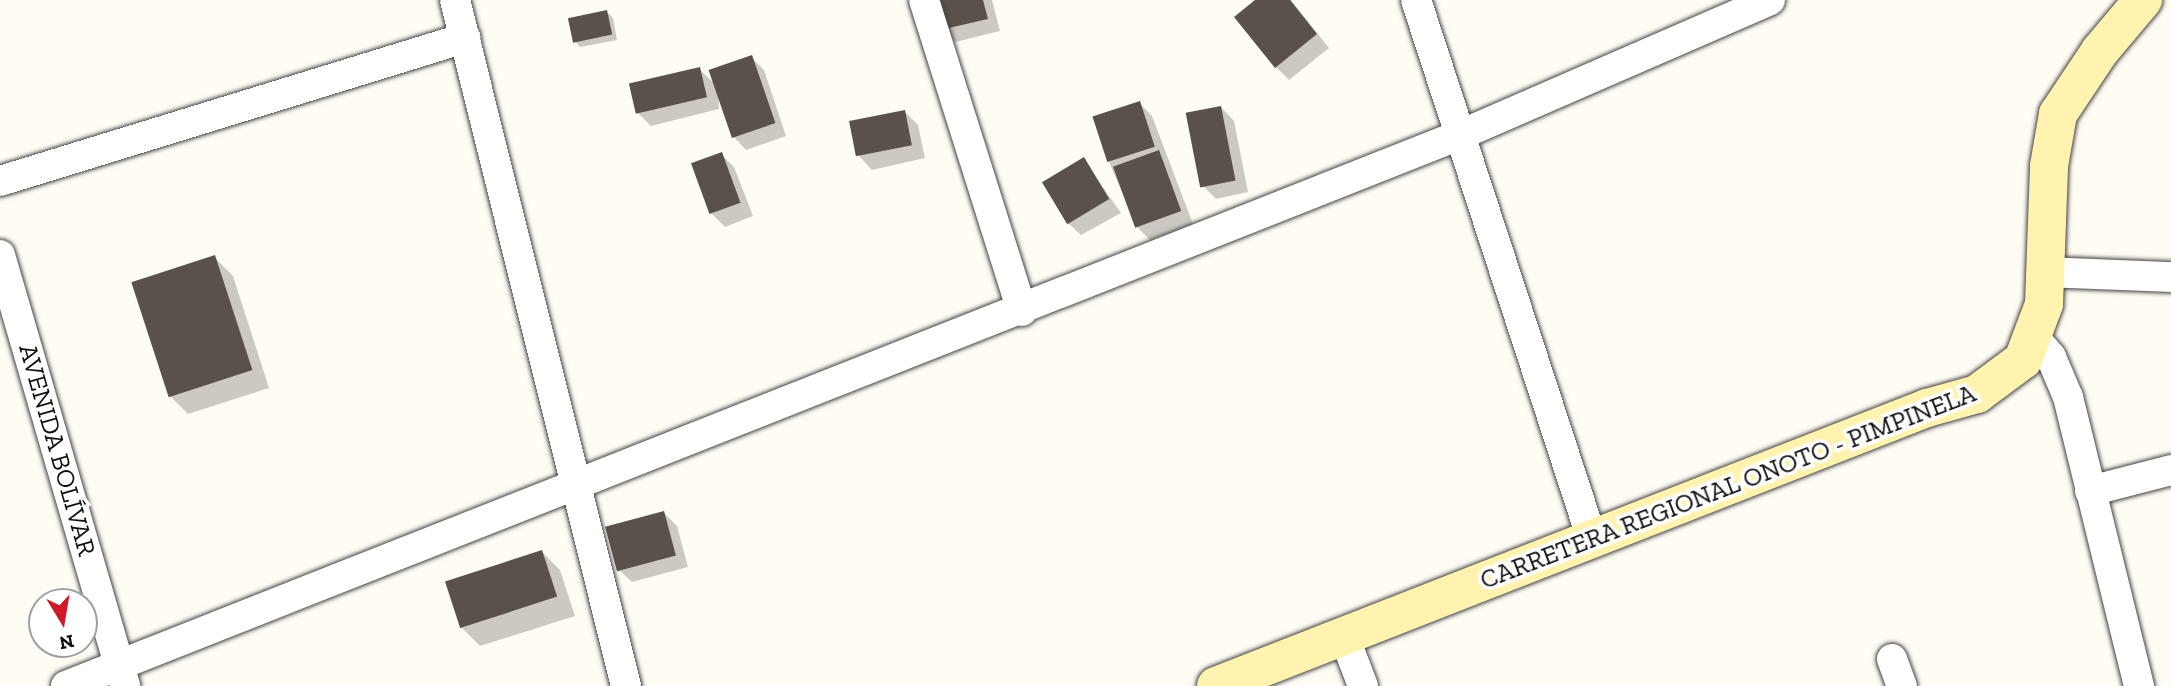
<!DOCTYPE html>
<meta charset="utf-8">
<style>
body{margin:0}
#map{position:relative;width:2171px;height:686px;overflow:hidden;background:#fffcf4;font-family:"Zilla Slab",serif}
div>[style]{position:absolute}
.shadow>*{inset:0;background:#0003}
.building>*{inset:0;background:#5a514b;transform-origin:0 0}
.roads{filter:drop-shadow(0 0 2px #434343) drop-shadow(0 0 2px #434343)}
.minor>*{height:30px;margin:-15px;padding:0 15px;transform-origin:15px;border-radius:15px;background:#fff}
.secondary>*{height:38px;margin:-19px;padding:0 19px;transform-origin:19px;border-radius:19px;background:#fff3af}
span{translate:-50% -50%;white-space:nowrap;text-align:center;line-height:1.15;-webkit-text-stroke:7px #fff;paint-order:stroke}
.street-label{font-size:26px;color:#101010}
.north{position:absolute;left:28px;top:588px;width:70px;height:70px;box-sizing:border-box;background:#fff;border:2px solid #9f9f9f;border-radius:50%;rotate:169deg;font-size:19px;font-weight:700;line-height:28px;text-align:center;color:#101010}
.north::after{content:'';display:block;margin:auto;width:24px;height:32px;background:#ce1b2a;clip-path:polygon(50% 0,100% 100%,50% 72%,0 100%)}
</style>
<div id="map">
<div class="shadow">
<div style="clip-path:polygon(935px 0,992px 0,1000px 31px,955px 42px,942px 29px)"></div>
<div style="clip-path:polygon(1258px 0,1291px 0,1329px 48px,1289px 80px,1276px 67px)"></div>
<div style="clip-path:polygon(607px 12px,613px 18px,617px 40px,580px 47px,574px 40px)"></div>
<div style="clip-path:polygon(751px 57px,764px 70px,786px 136px,746px 150px,733px 136px,718px 93px,719px 109px,651px 126px,638px 113px,699px 69px,715px 84px)"></div>
<div style="clip-path:polygon(1139px 103px,1152px 116px,1193px 224px,1150px 240px,1137px 227px,1109px 162px)"></div>
<div style="clip-path:polygon(1221px 107px,1234px 121px,1248px 192px,1216px 199px,1203px 186px)"></div>
<div style="clip-path:polygon(905px 112px,918px 125px,925px 158px,872px 170px,859px 156px)"></div>
<div style="clip-path:polygon(721px 154px,734px 167px,753px 216px,725px 227px,712px 214px)"></div>
<div style="clip-path:polygon(1084px 160px,1121px 213px,1081px 235px,1068px 223px)"></div>
<div style="clip-path:polygon(214px 257px,233px 276px,269px 388px,188px 414px,169px 395px)"></div>
<div style="clip-path:polygon(664px 513px,677px 526px,688px 567px,632px 582px,618px 569px)"></div>
<div style="clip-path:polygon(542px 552px,560px 570px,575px 616px,480px 646px,461px 627px)"></div>
</div>
<div class="building">
<div style="clip-path:polygon(933px 0,983px 0,988px 19px,940px 30px)"></div>
<div style="clip-path:polygon(1255px 0,1290px 0,1317px 34px,1275px 68px,1234px 17px)"></div>
<div style="left:607px;top:10px;width:25px;height:40px;rotate:78deg"></div>
<div style="left:752px;top:55px;width:72px;height:46px;rotate:71deg"></div>
<div style="left:700px;top:67px;width:31px;height:73px;rotate:77deg"></div>
<div style="left:1140px;top:101px;width:48px;height:50px;rotate:72deg"></div>
<div style="left:1221px;top:106px;width:76px;height:36px;rotate:79deg"></div>
<div style="left:905px;top:110px;width:36px;height:57px;rotate:79deg"></div>
<div style="left:1159px;top:150px;width:65px;height:49px;rotate:70deg"></div>
<div style="left:722px;top:152px;width:54px;height:33px;rotate:70deg"></div>
<div style="left:1084px;top:157px;width:49px;height:49px;rotate:59deg"></div>
<div style="left:215px;top:255px;width:121px;height:88px;rotate:72deg"></div>
<div style="left:664px;top:511px;width:46px;height:61px;rotate:75deg"></div>
<div style="left:542px;top:550px;width:49px;height:102px;rotate:72deg"></div>
</div>
<div class="roads">
<div class="minor">
<div style="left:455px;top:0;width:707px;rotate:76deg"></div>
<div style="left:924px;top:0;width:326px;rotate:72.5deg"></div>
<div style="left:1416px;top:0;width:567px;rotate:71.92deg"></div>
<div style="left:0;top:181px;width:487px;rotate:-17.1deg"></div>
<div style="left:0;top:255px;width:449px;rotate:73.8deg"></div>
<div style="left:2046px;top:272px;width:125px;rotate:2.3deg"></div>
<div style="left:2032px;top:335px;width:29px;rotate:49deg"></div>
<div style="left:2051px;top:357px;width:43px;rotate:67deg"></div>
<div style="left:2068px;top:397px;width:298px;rotate:76.2deg"></div>
<div style="left:2090px;top:491px;width:84px;rotate:-14.5deg"></div>
<div style="left:1344px;top:636px;width:53px;rotate:69.2deg"></div>
<div style="left:1892px;top:659px;width:29px;rotate:70deg"></div>
<div style="left:66px;top:686px;width:1499px;rotate:-21.57deg"></div>
<div style="left:1460px;top:135px;width:338px;rotate:-23.5deg"></div>
</div>
<div class="secondary">
<div style="left:1216px;top:686px;width:763px;rotate:-21.36deg"></div>
<div style="left:1927px;top:408px;width:52px;rotate:-15.6deg"></div>
<div style="left:1977px;top:394px;width:57px;rotate:-36.5deg"></div>
<div style="left:2023px;top:360px;width:60px;rotate:-69.4deg"></div>
<div style="left:2044px;top:304px;width:138px;rotate:-87.9deg"></div>
<div style="left:2049px;top:166px;width:53px;rotate:-80.2deg"></div>
<div style="left:2058px;top:114px;width:76px;rotate:-56.3deg"></div>
<div style="left:2100px;top:51px;width:67px;rotate:-49.9deg"></div>
</div>
</div>
<div class="street-label">
<span style="left:57px;top:450px;rotate:74deg">AVENIDA BOLÍVAR</span>
<span style="left:1728px;top:487px;rotate:-21deg">CARRETERA REGIONAL ONOTO - PIMPINELA</span>
</div>
<div class="north">N</div>
</div>
